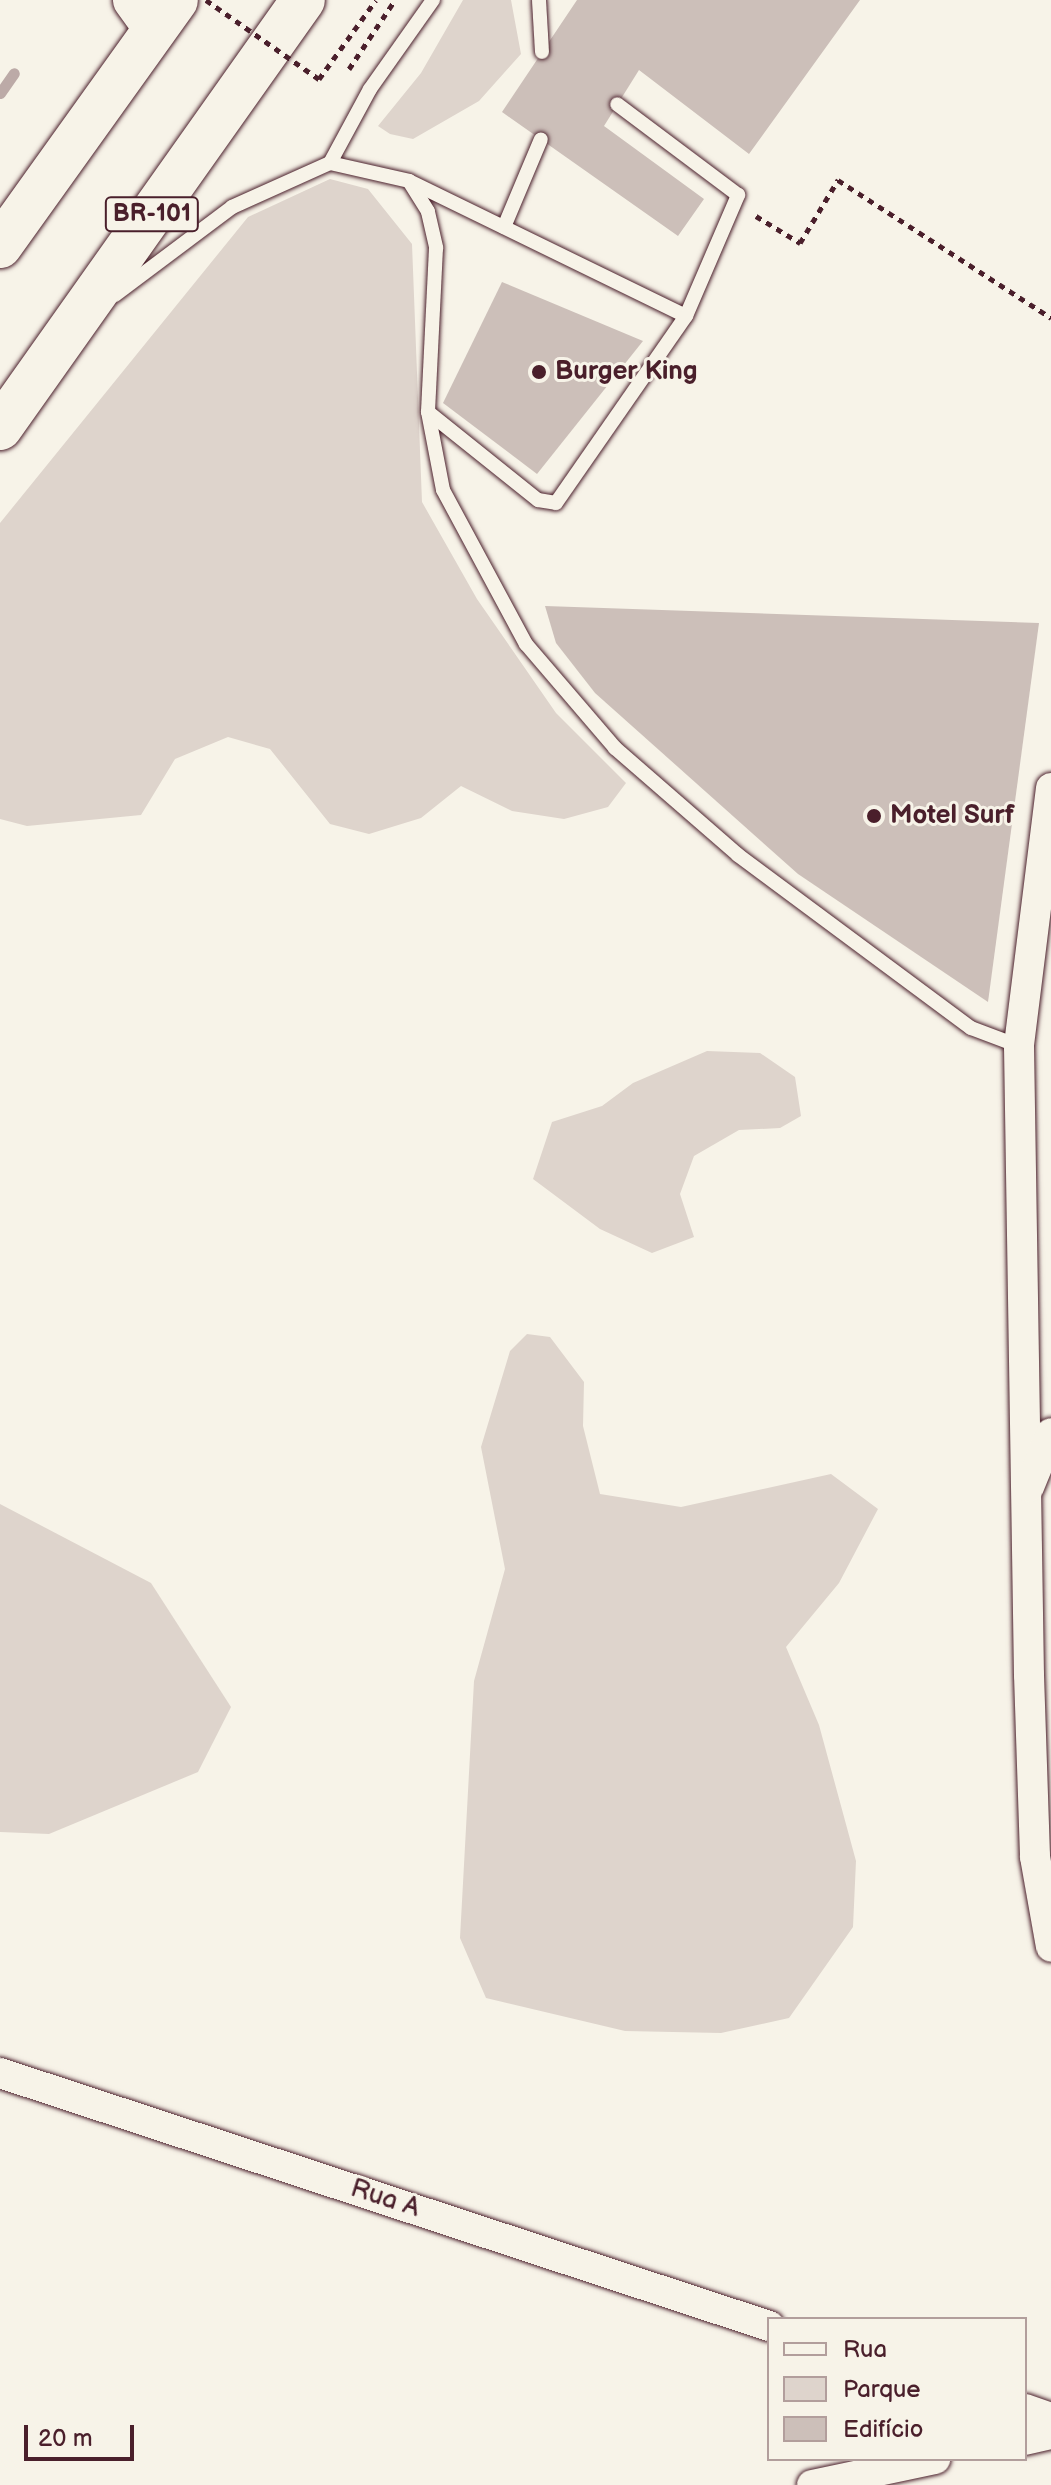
<!DOCTYPE html>
<meta charset="utf-8">
<style>
body{margin:0}
#map{position:relative;width:1051px;height:2485px;overflow:hidden;background:#f7f3e8;font-family:"Balsamiq Sans",sans-serif}
div>[style]{position:absolute}
.green>*{inset:0;background:#ded4cc}
.stream>*{height:11px;margin:-5.5px;padding:0 5.5px;transform-origin:5.5px;border-radius:5.5px;background:#bcaaa7}
.building>*{inset:0;background:#ccbfb9}
.path>*{height:5px;margin-top:-2.5px;transform-origin:0;background:repeating-linear-gradient(90deg,#4a1f2b 0 6px,transparent 0 12px)}
.roads{filter:drop-shadow(0 0 2px #4a1f2b) drop-shadow(0 0 2px #4a1f2b)}
.service>*{height:14px;margin:-7px;padding:0 7px;transform-origin:7px;border-radius:7px;background:#f7f3e8}
.minor>*{height:30px;margin:-15px;padding:0 15px;transform-origin:15px;border-radius:15px;background:#f7f3e8}
.secondary>*{height:42px;margin:-21px;padding:0 21px;transform-origin:21px;border-radius:21px;background:#f7f3e8}
.motorway>*{height:44px;margin:-22px;padding:0 22px;transform-origin:22px;border-radius:22px;background:#f7f3e8}
.path-bridge>*{height:5px;margin-top:-2.5px;transform-origin:0;background:repeating-linear-gradient(90deg,#4a1f2b 0 6px,transparent 0 12px)}
.dots>*{width:22px;height:22px;translate:-50% -50%;box-sizing:border-box;border:4px solid #f7f3e8;border-radius:50%}
span{translate:-50% -50%;white-space:nowrap;text-align:center;line-height:1.15;-webkit-text-stroke:6px #f7f3e8;paint-order:stroke}
.shield-label span{padding:2px 6px;background:#f7f3e8;border:2px solid;border-radius:6px;-webkit-text-stroke-width:0}
.shield-label{font-size:24px;color:#4a1f2b;font-weight:700}
.poi-label{font-size:26px;color:#4a1f2b;font-weight:700}
.left{translate:0 -50%;text-align:left}
.street-label{font-size:26px;color:#4a1f2b}
.legend{position:absolute;left:767px;top:2317px;width:260px;height:144px;box-sizing:border-box;background:#f7f3e8;border:2px solid #b29e9c;margin:0;padding:10px 14px;list-style:none;font-size:24px;color:#4a1f2b}
.legend li{display:flex;align-items:center;gap:16px;height:40px}
.legend b{width:40px;border:2px solid #b29e9c}
.scale{position:absolute;left:24px;top:2425px;width:110px;height:36px;box-sizing:border-box;border:4px solid #4a1f2b;border-top:0;padding-left:10px;font-size:24px;line-height:28px;white-space:nowrap;color:#4a1f2b;-webkit-text-stroke:6px #f7f3e8;paint-order:stroke}
</style>
<div id="map">
<div class="green">
<div style="clip-path:polygon(463px 0,511px 0,521px 54px,479px 101px,413px 139px,390px 134px,378px 126px,421px 73px)"></div>
<div style="clip-path:polygon(330px 179px,368px 189px,412px 244px,422px 502px,477px 599px,556px 713px,626px 783px,608px 807px,564px 819px,512px 811px,461px 786px,421px 818px,369px 834px,330px 824px,270px 749px,228px 737px,175px 759px,141px 815px,27px 826px,0 819px,0 523px,248px 217px)"></div>
<div style="clip-path:polygon(707px 1051px,760px 1053px,795px 1077px,801px 1116px,780px 1128px,739px 1130px,694px 1156px,680px 1194px,694px 1237px,652px 1253px,600px 1229px,533px 1179px,552px 1122px,602px 1106px,633px 1083px)"></div>
<div style="clip-path:polygon(527px 1334px,550px 1337px,584px 1382px,583px 1426px,600px 1494px,681px 1507px,831px 1474px,878px 1509px,839px 1583px,786px 1647px,819px 1725px,856px 1861px,853px 1927px,789px 2018px,721px 2033px,625px 2031px,486px 1998px,460px 1938px,474px 1681px,505px 1569px,481px 1447px,510px 1351px)"></div>
<div style="clip-path:polygon(0 1504px,151px 1583px,231px 1707px,198px 1772px,49px 1834px,0 1832px)"></div>
</div>
<div class="stream">
<div style="left:0;top:93px;width:24px;rotate:-55deg"></div>
</div>
<div class="building">
<div style="clip-path:polygon(577px 0,860px 0,749px 154px,639px 70px,604px 126px,704px 199px,678px 236px,502px 112px)"></div>
<div style="clip-path:polygon(502px 282px,643px 341px,537px 474px,443px 403px)"></div>
<div style="clip-path:polygon(545px 606px,1039px 623px,988px 1002px,798px 874px,595px 693px,556px 643px)"></div>
</div>
<div class="path">
<div style="left:349px;top:69px;width:83px;rotate:-56.3deg"></div>
<div style="left:756px;top:216px;width:52px;rotate:31.5deg"></div>
<div style="left:800px;top:243px;width:74px;rotate:-58.9deg"></div>
<div style="left:838px;top:180px;width:254px;rotate:32.9deg"></div>
</div>
<div class="roads">
<div class="service">
<div style="left:539px;top:0;width:52px;rotate:86.7deg"></div>
<div style="left:330px;top:163px;width:81px;rotate:12.8deg"></div>
<div style="left:409px;top:181px;width:36px;rotate:58deg"></div>
<div style="left:428px;top:212px;width:37px;rotate:77deg"></div>
<div style="left:436px;top:248px;width:164px;rotate:92.8deg"></div>
<div style="left:428px;top:412px;width:79px;rotate:79.1deg"></div>
<div style="left:443px;top:490px;width:175px;rotate:61.7deg"></div>
<div style="left:526px;top:644px;width:137px;rotate:49.4deg"></div>
<div style="left:615px;top:748px;width:163px;rotate:41deg"></div>
<div style="left:738px;top:855px;width:290px;rotate:36.6deg"></div>
<div style="left:971px;top:1028px;width:51px;rotate:20.6deg"></div>
<div style="left:409px;top:181px;width:308px;rotate:26deg"></div>
<div style="left:686px;top:316px;width:132px;rotate:-66.7deg"></div>
<div style="left:738px;top:195px;width:151px;rotate:-143.1deg"></div>
<div style="left:504px;top:227px;width:95px;rotate:-67.2deg"></div>
<div style="left:115px;top:295px;width:146px;rotate:-36.9deg"></div>
<div style="left:232px;top:207px;width:107px;rotate:-24.2deg"></div>
<div style="left:330px;top:163px;width:84px;rotate:-61.6deg"></div>
<div style="left:370px;top:89px;width:109px;rotate:-54.7deg"></div>
<div style="left:428px;top:412px;width:141px;rotate:38.7deg"></div>
<div style="left:538px;top:500px;width:18px;rotate:9deg"></div>
<div style="left:556px;top:503px;width:228px;rotate:-55.2deg"></div>
</div>
<div class="minor">
<div style="left:1051px;top:788px;width:260px;rotate:97.1deg"></div>
<div style="left:1019px;top:1046px;width:629px;rotate:89.09deg"></div>
<div style="left:1029px;top:1675px;width:182px;rotate:88.1deg"></div>
<div style="left:1035px;top:1857px;width:91px;rotate:79.9deg"></div>
<div style="left:1029px;top:1487px;width:58px;rotate:-67.8deg"></div>
<div style="left:0;top:2073px;width:810px;rotate:18.21deg"></div>
<div style="left:1025px;top:2409px;width:28px;rotate:19deg"></div>
<div style="left:1025px;top:2440px;width:27px;rotate:-13deg"></div>
<div style="left:812px;top:2485px;width:126px;rotate:-11.9deg"></div>
</div>
<div class="secondary">
<div style="left:134px;top:0;width:36px;rotate:54deg"></div>
</div>
<div class="motorway">
<div style="left:0;top:246px;width:302px;rotate:-54.4deg"></div>
<div style="left:0;top:428px;width:524px;rotate:-54.7deg"></div>
</div>
</div>
<div class="path-bridge">
<div style="left:206px;top:0;width:138px;rotate:35deg"></div>
<div style="left:319px;top:79px;width:97px;rotate:-54.2deg"></div>
</div>
<div class="dots">
<div style="left:539px;top:372px;background:#4a1f2b"></div>
<div style="left:874px;top:816px;background:#4a1f2b"></div>
</div>
<div class="shield-label">
<span style="left:152px;top:214px">BR-101</span>
</div>
<div class="poi-label">
<span class="left" style="left:555px;top:372px">Burger King</span>
<span class="left" style="left:890px;top:816px">Motel Surf</span>
</div>
<div class="street-label">
<span style="left:385px;top:2199px;rotate:18deg">Rua A</span>
</div>
<ul class="legend">
<li><b style="height:10px;background:#f7f3e8"></b>Rua</li>
<li><b style="height:22px;background:#ded4cc"></b>Parque</li>
<li><b style="height:22px;background:#ccbfb9"></b>Edifício</li>
</ul>
<div class="scale">20 m</div>
</div>
